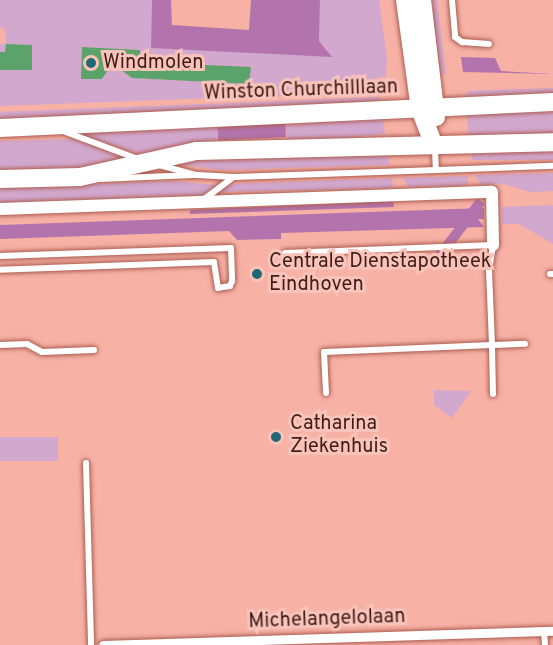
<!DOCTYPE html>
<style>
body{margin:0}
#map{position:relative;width:553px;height:645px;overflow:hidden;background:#f7b1a5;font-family:Overpass,sans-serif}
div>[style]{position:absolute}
.green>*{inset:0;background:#d2a8ce;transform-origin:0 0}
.forest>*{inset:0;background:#b374ae;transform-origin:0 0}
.water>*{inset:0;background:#5ba36b}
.roads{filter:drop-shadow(0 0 2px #ad5d51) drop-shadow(0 0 2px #ad5d51)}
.service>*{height:6px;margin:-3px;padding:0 3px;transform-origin:3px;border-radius:3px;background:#fff}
.pedestrian>*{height:9px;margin:-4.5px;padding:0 4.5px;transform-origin:4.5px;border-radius:4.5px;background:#fff}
.minor>*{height:12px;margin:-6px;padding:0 6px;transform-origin:6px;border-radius:6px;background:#fff}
.secondary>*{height:18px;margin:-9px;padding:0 9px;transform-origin:9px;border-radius:9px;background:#fff}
.dots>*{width:16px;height:16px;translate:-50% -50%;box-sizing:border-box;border:3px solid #f9c3ba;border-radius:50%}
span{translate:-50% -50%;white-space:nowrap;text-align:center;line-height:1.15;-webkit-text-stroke:6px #f9c3ba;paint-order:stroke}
.poi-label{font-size:20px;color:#3f1d18}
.left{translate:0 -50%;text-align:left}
.street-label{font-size:20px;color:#3f1d18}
</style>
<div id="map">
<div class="green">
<div style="clip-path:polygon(evenodd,0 0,152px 0,151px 47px,327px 49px,319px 41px,320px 0,379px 0,387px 58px,386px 77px,376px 78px,376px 92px,0 106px,0 70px,31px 70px,32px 45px,6px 44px,5px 52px,0 52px,0 44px,6px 43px,5px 29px,0 28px,0 0,82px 47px,140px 50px,140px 62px,250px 67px,248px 84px,132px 78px,117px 67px,105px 72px,82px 47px)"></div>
<div style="clip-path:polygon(432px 0,437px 0,446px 74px,439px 74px)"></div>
<div style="clip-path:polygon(553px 88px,553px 95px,464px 96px,469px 91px)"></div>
<div style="clip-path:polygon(380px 97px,381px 102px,0 121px,0 112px)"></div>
<div style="clip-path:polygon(553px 108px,553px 135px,469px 136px,466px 112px)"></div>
<div style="left:383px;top:115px;width:19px;height:98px;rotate:84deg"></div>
<div style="clip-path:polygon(217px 120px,217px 140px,143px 155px,72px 133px)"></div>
<div style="clip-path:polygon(73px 139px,127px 159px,96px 168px,0 174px,0 141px)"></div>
<div style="left:553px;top:148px;width:12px;height:81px;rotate:90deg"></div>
<div style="clip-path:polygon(388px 154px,390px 165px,221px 170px,161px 162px,183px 155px,213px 160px)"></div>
<div style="clip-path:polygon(553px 173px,553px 191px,530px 192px,504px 184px,481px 185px,475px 175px)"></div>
<div style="clip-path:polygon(468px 176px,468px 183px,463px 186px,408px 187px,403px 178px)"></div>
<div style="clip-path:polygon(392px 178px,393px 188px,218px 192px,232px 184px)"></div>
<div style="clip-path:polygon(171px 181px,217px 185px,203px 195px,0 203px,0 187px)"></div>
<div style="clip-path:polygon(553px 205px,553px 244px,519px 224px,502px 224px,502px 207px)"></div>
<div style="clip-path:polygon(434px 390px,471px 391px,452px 418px,434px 405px)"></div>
<div style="left:58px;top:437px;width:24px;height:58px;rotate:90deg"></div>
</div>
<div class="forest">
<div style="clip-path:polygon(152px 0,171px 0,172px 25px,249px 30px,251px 0,320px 0,319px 41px,332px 57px,151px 48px)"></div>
<div style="clip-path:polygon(461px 57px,495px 58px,501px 71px,553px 74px,463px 72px)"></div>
<div style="left:285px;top:118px;width:19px;height:68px;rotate:87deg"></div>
<div style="left:477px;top:198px;width:10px;height:76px;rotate:37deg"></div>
<div style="clip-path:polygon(393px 201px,394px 207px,190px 214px,190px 210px)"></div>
<div style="clip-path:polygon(484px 208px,484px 219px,478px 219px,484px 227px,281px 233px,281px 239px,237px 240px,229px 231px,0 239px,0 225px)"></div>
</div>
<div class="water">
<div style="clip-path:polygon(6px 44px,32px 45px,32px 70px,0 70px,0 52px,5px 52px)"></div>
<div style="clip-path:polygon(82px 47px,140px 50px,140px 62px,251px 67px,249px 84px,132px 78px,117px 67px,109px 68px,102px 79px,81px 79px)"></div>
</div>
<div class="roads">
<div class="service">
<div style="left:452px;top:0;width:37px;rotate:85deg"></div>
<div style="left:455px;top:37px;width:9px;rotate:36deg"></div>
<div style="left:462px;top:42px;width:27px;rotate:4deg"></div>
<div style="left:63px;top:131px;width:80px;rotate:20.5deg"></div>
<div style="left:435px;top:147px;width:23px;rotate:88deg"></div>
<div style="left:159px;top:165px;width:39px;rotate:15deg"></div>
<div style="left:197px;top:175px;width:37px;rotate:3deg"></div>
<div style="left:234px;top:177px;width:319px;rotate:-2deg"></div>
<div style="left:99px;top:179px;width:94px;rotate:-2.4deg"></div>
<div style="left:203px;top:200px;width:38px;rotate:-37deg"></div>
<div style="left:285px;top:253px;width:208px;rotate:-2.2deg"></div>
<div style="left:493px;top:245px;width:25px;rotate:99deg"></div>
<div style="left:489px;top:270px;width:75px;rotate:87.7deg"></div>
<div style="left:492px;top:345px;width:168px;rotate:177.6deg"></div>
<div style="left:324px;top:352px;width:41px;rotate:87.2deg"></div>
<div style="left:0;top:256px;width:231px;rotate:-2deg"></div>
<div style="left:231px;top:248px;width:33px;rotate:88deg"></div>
<div style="left:232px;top:281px;width:5px;rotate:112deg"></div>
<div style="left:230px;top:286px;width:12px;rotate:171deg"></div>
<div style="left:218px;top:288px;width:26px;rotate:-99deg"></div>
<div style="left:214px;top:262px;width:214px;rotate:177.9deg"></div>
<div style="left:550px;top:274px;width:3px"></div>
<div style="left:0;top:345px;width:27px;rotate:-2deg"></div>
<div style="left:27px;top:344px;width:17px;rotate:28deg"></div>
<div style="left:42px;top:352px;width:52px;rotate:-2.2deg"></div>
<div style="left:493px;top:394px;width:49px;rotate:-91.2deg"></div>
<div style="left:492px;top:345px;width:33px;rotate:-2deg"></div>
<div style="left:86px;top:463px;width:182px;rotate:88.4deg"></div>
<div style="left:544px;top:631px;width:14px;rotate:86deg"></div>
</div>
<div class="pedestrian">
<div style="left:103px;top:645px;width:450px;rotate:-1.8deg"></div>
</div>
<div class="minor">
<div style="left:0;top:209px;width:492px;rotate:-2deg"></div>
<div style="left:492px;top:192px;width:53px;rotate:88.9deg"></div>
</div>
<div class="secondary">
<div style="left:405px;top:0;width:110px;rotate:82.2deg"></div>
<div style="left:420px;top:109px;width:39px;rotate:69deg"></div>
<div style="left:422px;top:0;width:118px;rotate:83.2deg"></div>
<div style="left:0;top:128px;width:554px;rotate:-2.69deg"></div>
<div style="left:0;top:179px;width:80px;rotate:-1.4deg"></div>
<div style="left:80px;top:177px;width:119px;rotate:-12.6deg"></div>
<div style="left:196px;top:151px;width:357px;rotate:-1.4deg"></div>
</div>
</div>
<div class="dots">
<div style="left:91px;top:63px;background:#1f6874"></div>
<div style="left:257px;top:274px;background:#1f6874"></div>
<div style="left:276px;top:437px;background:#1f6874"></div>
</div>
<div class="poi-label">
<span class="left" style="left:103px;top:63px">Windmolen</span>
<span class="left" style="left:269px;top:274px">Centrale Dienstapotheek<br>Eindhoven</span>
<span class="left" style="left:290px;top:436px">Catharina<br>Ziekenhuis</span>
</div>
<div class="street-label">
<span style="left:301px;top:91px;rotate:-2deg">Winston Churchilllaan</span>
<span style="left:327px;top:620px;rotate:-2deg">Michelangelolaan</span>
</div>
</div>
